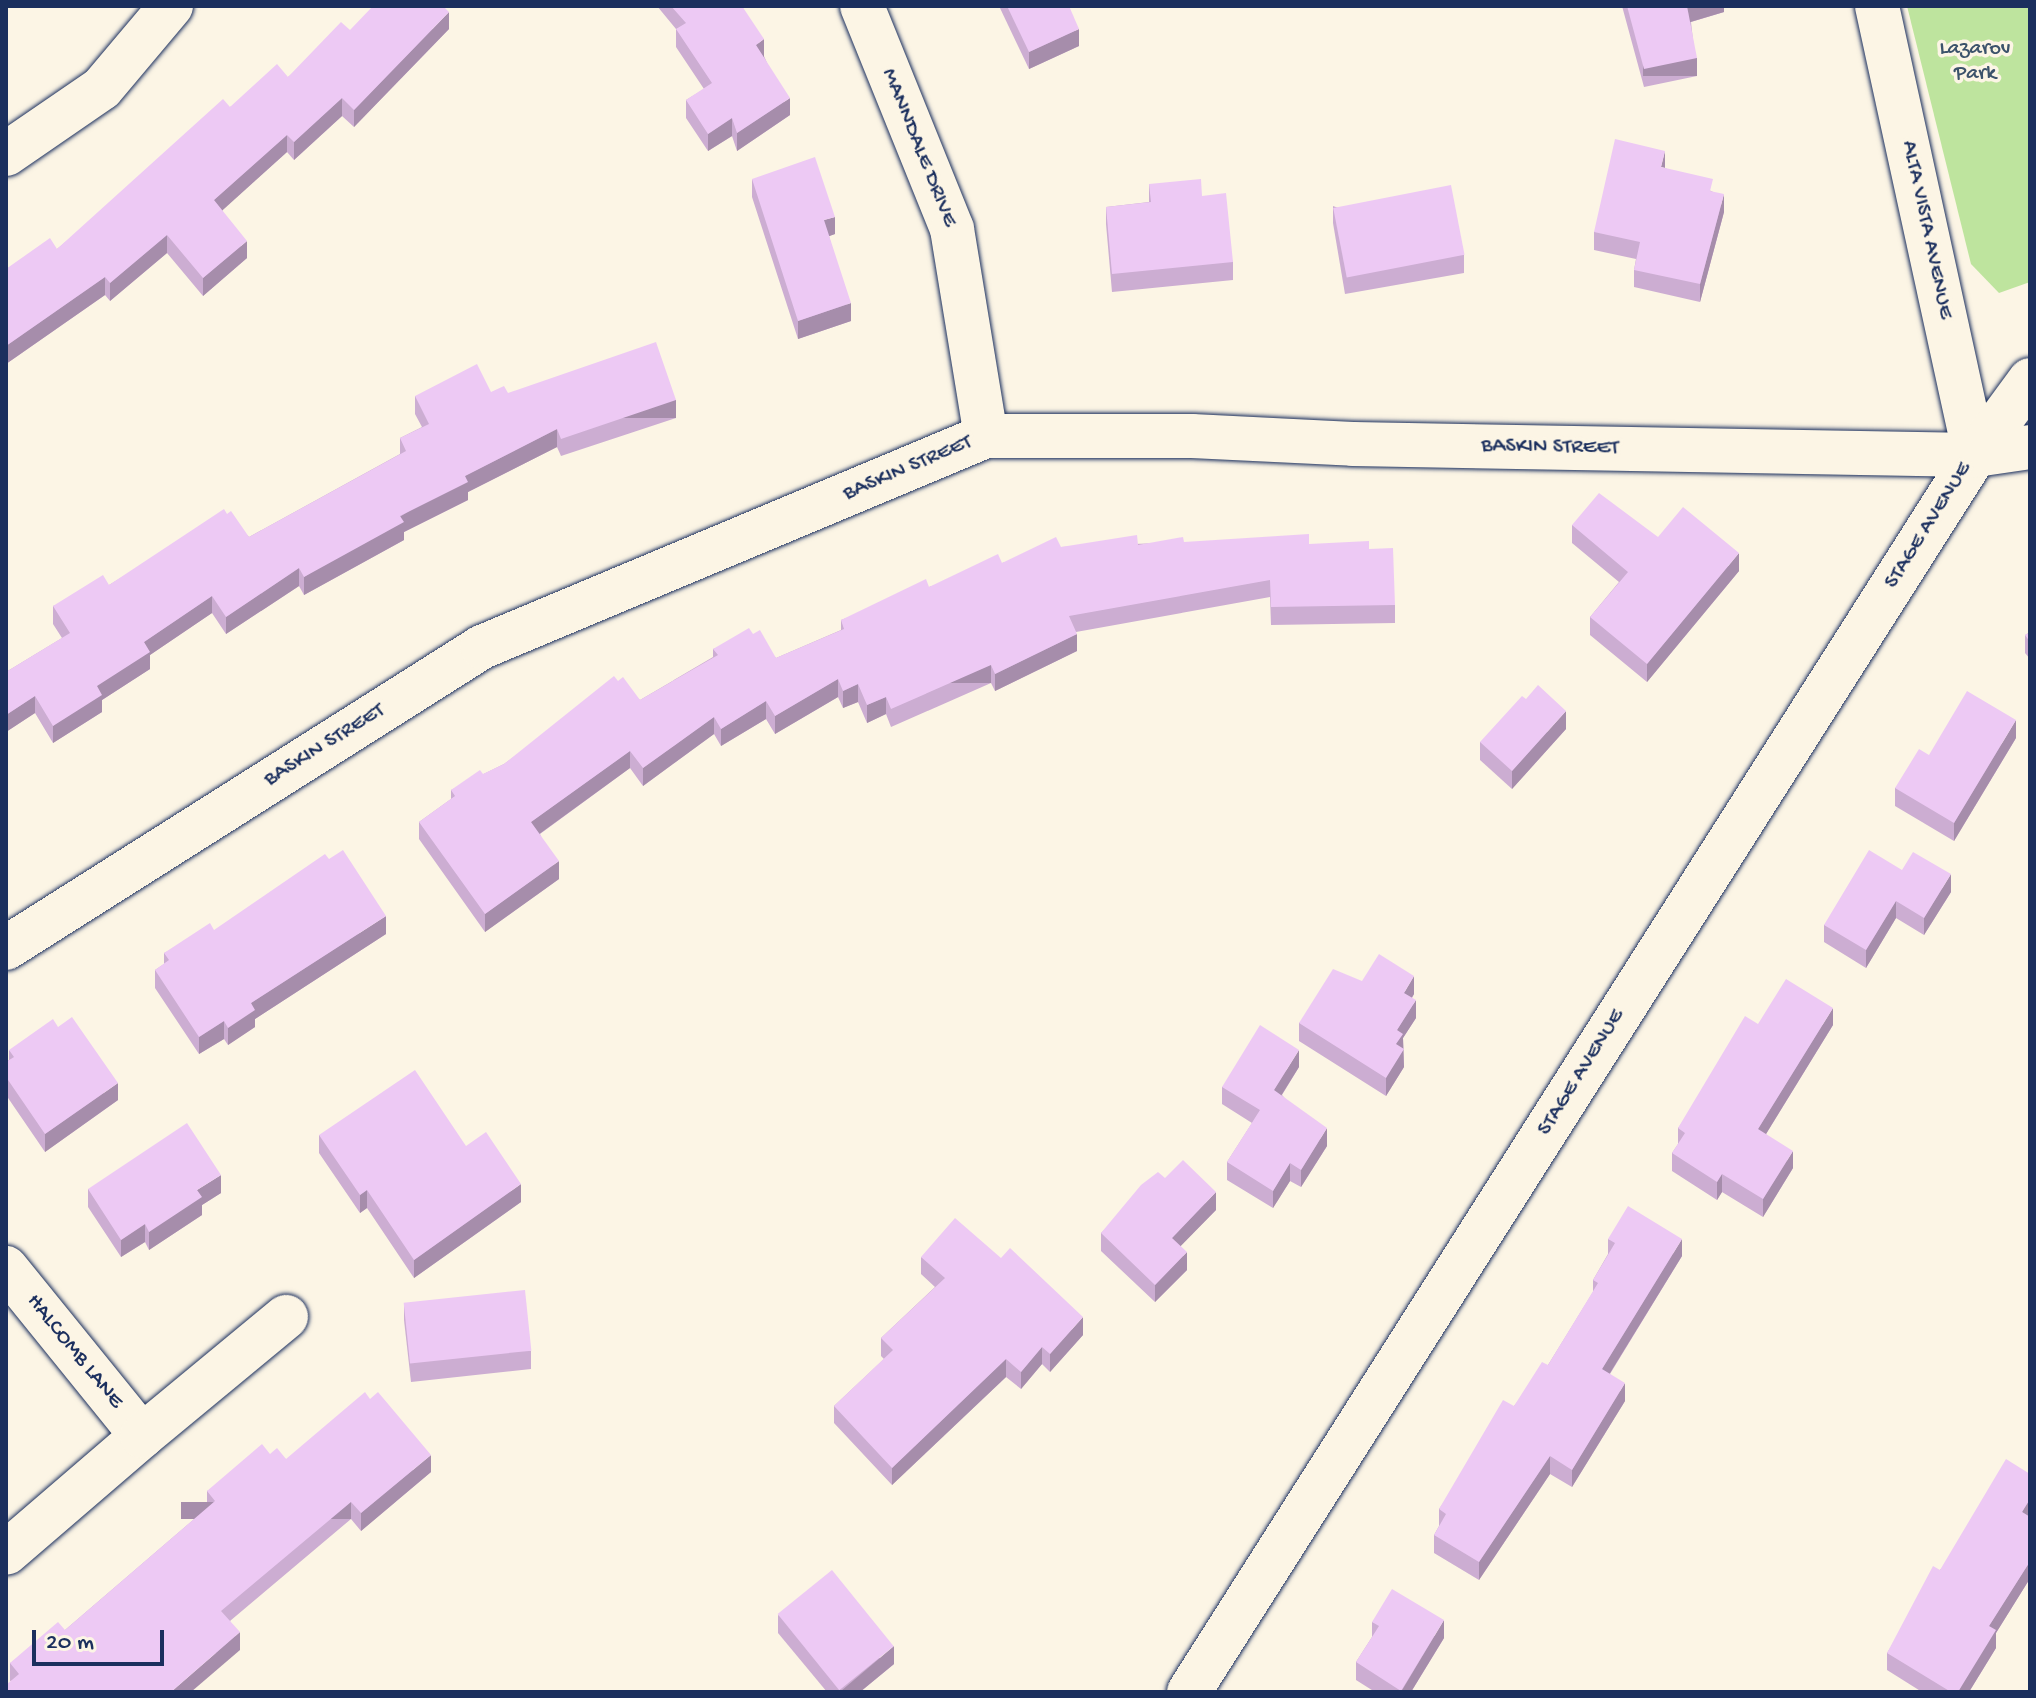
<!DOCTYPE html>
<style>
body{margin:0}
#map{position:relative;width:2036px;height:1698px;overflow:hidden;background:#fcf5e5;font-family:"Gochi Hand",sans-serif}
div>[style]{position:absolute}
.green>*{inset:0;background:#bee49e}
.roads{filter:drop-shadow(0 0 2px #1b2f5e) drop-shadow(0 0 2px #1b2f5e)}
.street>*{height:44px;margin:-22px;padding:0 22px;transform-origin:22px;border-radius:22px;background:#fcf5e5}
.secondary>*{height:44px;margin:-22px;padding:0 22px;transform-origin:22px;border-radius:22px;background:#fcf5e5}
.wall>*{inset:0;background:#ccadd2}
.shaded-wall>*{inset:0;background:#a68dab;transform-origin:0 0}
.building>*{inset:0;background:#edc9f4;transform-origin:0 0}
span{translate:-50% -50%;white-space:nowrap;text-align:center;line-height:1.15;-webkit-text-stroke:7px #fcf5e5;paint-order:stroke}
.park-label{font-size:22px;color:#3c536b}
.street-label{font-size:22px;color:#1b2f5e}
.frame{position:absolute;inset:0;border:8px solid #1b2f5e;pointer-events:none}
.scale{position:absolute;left:32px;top:1630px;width:132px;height:36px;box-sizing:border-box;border:4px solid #1b2f5e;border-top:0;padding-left:10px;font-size:24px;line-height:28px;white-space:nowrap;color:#1b2f5e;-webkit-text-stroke:6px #fcf5e5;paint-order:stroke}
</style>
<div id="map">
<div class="green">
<div style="clip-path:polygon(1907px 6px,2030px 6px,2030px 282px,1999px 293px,1971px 264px)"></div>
</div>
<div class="roads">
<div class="street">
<div style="left:862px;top:6px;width:240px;rotate:68deg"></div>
<div style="left:952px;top:229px;width:210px;rotate:80.7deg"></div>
<div style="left:1877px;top:6px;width:460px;rotate:77.7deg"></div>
<div style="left:6px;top:154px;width:116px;rotate:-34.5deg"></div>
<div style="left:102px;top:88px;width:107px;rotate:-49.9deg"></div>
<div style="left:6px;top:1268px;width:216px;rotate:51deg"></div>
<div style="left:142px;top:1436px;width:179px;rotate:139.3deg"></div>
<div style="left:142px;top:1436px;width:187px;rotate:-39.6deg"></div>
<div style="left:1189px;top:1692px;width:1466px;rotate:-57.57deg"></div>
<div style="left:1975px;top:455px;width:93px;rotate:-53.7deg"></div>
</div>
<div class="secondary">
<div style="left:6px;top:948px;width:563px;rotate:-32.31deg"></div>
<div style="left:482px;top:647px;width:546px;rotate:-22.72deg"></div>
<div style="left:986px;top:436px;width:206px"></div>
<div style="left:1192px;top:436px;width:161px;rotate:2.8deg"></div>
<div style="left:1353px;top:444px;width:622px;rotate:1.01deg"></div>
<div style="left:1975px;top:455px;width:56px;rotate:-8.3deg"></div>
</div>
</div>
<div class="wall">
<div style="clip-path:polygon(657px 6px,742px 6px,790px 115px,737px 151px,732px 136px,708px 151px,686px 118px,686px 100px,704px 89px,676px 47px,676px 29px)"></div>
<div style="clip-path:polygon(999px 6px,1069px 6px,1079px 46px,1029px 69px)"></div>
<div style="clip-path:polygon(1622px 6px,1724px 6px,1724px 12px,1691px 22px,1697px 76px,1644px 87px)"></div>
<div style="clip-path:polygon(449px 29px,354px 127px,342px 116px,294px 160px,287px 152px,222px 210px,247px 258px,203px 296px,167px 253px,110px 301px,105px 295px,6px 364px,6px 269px,57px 249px,230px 107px,288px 77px,350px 30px)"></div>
<div style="clip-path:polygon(1665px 168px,1713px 192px,1724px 212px,1700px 302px,1634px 287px,1634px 270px,1636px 259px,1594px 250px,1594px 232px)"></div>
<div style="clip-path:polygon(752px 179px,835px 234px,829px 236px,851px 321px,798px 339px,752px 197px)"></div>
<div style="clip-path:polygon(1149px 184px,1202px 196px,1233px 262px,1233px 280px,1112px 292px,1106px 224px,1106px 207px,1149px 202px)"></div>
<div style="clip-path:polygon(1333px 206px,1464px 255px,1464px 273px,1345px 294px,1333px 223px)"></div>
<div style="clip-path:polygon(491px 392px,508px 393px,676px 418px,561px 456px,557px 447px,468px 492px,468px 500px,404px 532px,404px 540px,304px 595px,299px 586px,226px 634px,212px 613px,150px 655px,150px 669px,102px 700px,102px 712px,53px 743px,35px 713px,6px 732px,6px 672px,62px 638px,53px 624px,53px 606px,109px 585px,227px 514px,249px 537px,400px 454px,400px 438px,422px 427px,415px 414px,415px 396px)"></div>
<div style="clip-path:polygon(1572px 525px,1658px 537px,1739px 571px,1647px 682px,1590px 635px,1590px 617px,1619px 582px,1572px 543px)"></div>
<div style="clip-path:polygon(1184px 542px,1309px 544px,1369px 549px,1395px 605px,1395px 623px,1271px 625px,1270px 597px,1076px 632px,1077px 651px,995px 691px,991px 683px,891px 727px,886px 714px,867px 723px,858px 702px,843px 708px,838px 697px,775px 734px,766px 719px,721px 746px,714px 734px,643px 786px,630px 768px,540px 834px,559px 879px,485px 932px,419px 839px,419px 822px,451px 799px,451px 790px,504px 764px,618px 681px,640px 700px,713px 657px,713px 649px,753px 634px,776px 658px,841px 630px,841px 620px,929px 587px,1002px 563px,1061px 547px)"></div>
<div style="clip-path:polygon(2030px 632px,2030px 659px,2025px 653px,2025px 635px)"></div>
<div style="clip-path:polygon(1566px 729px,1512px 789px,1480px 760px,1480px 742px)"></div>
<div style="clip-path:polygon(2016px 738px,1954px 841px,1895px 806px,1895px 788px)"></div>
<div style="clip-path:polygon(1902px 870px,1951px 892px,1924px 935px,1896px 918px,1866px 968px,1824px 942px,1824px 925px)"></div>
<div style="clip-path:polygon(214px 930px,386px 934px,255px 1019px,255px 1027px,228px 1045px,224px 1039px,199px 1054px,155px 988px,155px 970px,164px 964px,164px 953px)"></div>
<div style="clip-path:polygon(1362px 981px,1414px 994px,1412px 998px,1416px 1018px,1403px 1038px,1404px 1067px,1386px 1096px,1299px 1041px,1299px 1023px)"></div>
<div style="clip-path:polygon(1758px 1024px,1833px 1025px,1766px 1134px,1793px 1168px,1763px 1217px,1722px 1192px,1717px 1200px,1672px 1171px,1672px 1153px,1678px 1144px,1678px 1128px)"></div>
<div style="clip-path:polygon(9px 1050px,118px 1100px,45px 1152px,6px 1095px,6px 1062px,9px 1060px)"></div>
<div style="clip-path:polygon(1299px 1067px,1282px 1095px,1327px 1146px,1301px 1187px,1290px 1181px,1273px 1208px,1227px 1180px,1227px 1162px,1252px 1123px,1222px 1104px,1222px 1087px)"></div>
<div style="clip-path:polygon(319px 1135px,466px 1146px,521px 1202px,414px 1278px,367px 1208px,360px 1213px,319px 1153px)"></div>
<div style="clip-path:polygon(1165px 1178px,1216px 1210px,1180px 1246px,1187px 1270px,1155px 1302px,1101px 1251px,1101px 1233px)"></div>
<div style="clip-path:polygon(88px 1189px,221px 1193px,202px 1205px,202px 1215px,149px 1250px,145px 1242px,121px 1257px,88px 1207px)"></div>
<div style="clip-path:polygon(1608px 1239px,1682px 1256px,1610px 1374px,1625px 1401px,1572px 1487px,1550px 1474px,1479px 1580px,1434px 1553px,1434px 1535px,1439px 1526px,1439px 1509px,1514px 1406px,1548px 1365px,1593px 1292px,1593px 1280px,1608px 1254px)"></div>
<div style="clip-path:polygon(921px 1257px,1083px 1335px,1050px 1372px,1042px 1364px,1021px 1389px,1006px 1377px,892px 1485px,834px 1423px,834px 1406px,884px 1359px,881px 1356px,881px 1338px,935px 1287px,921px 1274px)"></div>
<div style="clip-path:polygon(404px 1303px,531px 1351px,531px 1369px,411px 1382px,404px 1320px)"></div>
<div style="clip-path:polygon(270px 1454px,286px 1459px,431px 1472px,361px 1531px,351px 1519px,230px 1621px,240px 1650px,10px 1681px,10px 1663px,65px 1630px,207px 1508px,207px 1491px)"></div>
<div style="clip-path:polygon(2030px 1474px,2030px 1581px,2029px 1580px,1996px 1633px,1996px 1648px,1969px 1692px,1922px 1692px,1887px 1670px,1887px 1653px,1940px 1570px)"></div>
<div style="clip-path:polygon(778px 1615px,894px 1664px,860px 1692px,827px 1692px,778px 1633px)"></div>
<div style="clip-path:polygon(1372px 1622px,1444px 1638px,1411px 1692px,1375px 1692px,1356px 1680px,1356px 1662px,1372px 1637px)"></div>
</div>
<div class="shaded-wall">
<div style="clip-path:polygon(1687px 6px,1724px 6px,1724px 12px,1687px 23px)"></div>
<div style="clip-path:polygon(449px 12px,449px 29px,354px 127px,354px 110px)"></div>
<div style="clip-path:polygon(1079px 29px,1079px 46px,1029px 69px,1029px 52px)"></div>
<div style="clip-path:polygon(764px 39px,764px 57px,756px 63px,756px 45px)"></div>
<div style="left:1697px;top:58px;width:18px;height:54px;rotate:90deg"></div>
<div style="clip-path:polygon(342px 98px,342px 116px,294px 160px,294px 142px)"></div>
<div style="clip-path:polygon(790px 98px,790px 115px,737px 151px,737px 133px)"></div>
<div style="clip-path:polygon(732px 118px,732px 136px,708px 151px,708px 134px)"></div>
<div style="clip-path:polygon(287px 135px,287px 152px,214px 218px,214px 200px)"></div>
<div style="clip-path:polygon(1665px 151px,1665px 168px,1661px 167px)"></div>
<div style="clip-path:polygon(1724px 194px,1724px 212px,1700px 302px,1700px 284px)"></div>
<div style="clip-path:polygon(835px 217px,835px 234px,824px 238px,824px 220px)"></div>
<div style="clip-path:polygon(167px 235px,167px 253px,110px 301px,110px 283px)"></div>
<div style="clip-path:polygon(247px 241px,247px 258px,203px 296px,203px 278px)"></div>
<div style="clip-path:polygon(105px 277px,105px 295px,6px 364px,6px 346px)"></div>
<div style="clip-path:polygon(851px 303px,851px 321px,798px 339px,798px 321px)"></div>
<div style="left:676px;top:400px;width:18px;height:121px;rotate:90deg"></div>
<div style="clip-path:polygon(557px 429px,557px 447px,468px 492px,468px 500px,404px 532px,404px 540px,304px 595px,304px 577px,465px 476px)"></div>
<div style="clip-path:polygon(1739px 553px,1739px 571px,1647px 682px,1647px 664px)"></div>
<div style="clip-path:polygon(299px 568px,299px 586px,226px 634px,226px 617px)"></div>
<div style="clip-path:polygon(212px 596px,212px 613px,150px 655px,150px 669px,102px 700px,102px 712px,53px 743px,53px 726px,144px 642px)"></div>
<div style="clip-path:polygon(1077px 634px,1077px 651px,995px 691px,995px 674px)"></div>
<div style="left:991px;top:665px;width:18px;height:109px;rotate:90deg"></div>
<div style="clip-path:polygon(838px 679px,838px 697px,775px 734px,775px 716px)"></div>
<div style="clip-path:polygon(858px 684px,858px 702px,843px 708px,843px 691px)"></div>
<div style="clip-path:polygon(35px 696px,35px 713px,6px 732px,6px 715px)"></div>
<div style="clip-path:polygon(886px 697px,886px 714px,867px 723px,867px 705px)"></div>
<div style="clip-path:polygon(766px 701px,766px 719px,721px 746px,721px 729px)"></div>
<div style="clip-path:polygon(1566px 711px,1566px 729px,1512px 789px,1512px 771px)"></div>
<div style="clip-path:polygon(714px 717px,714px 734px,643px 786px,643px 768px)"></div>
<div style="clip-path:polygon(2016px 720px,2016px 738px,1954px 841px,1954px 823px)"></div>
<div style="clip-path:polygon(630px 751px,630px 768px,531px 840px,531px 822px)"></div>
<div style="clip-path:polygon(559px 861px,559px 879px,485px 932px,485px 914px)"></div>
<div style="clip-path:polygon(1951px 874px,1951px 892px,1924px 935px,1924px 918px)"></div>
<div style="clip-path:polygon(1896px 901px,1896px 918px,1866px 968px,1866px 950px)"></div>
<div style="clip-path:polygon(386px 916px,386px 934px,255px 1019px,255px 1027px,228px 1045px,228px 1028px,251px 1003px)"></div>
<div style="clip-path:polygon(1414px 976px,1414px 994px,1404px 1010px,1404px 993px)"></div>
<div style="clip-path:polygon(1416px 1000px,1416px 1018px,1403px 1038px,1404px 1067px,1386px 1096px,1386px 1078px,1397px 1030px)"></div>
<div style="clip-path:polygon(1833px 1008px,1833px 1025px,1758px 1147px,1758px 1129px)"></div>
<div style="clip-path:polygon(224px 1021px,224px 1039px,199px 1054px,199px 1037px)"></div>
<div style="clip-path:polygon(1299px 1050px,1299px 1067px,1274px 1107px,1274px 1090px)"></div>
<div style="clip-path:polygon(118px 1083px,118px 1100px,45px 1152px,45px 1134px)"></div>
<div style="clip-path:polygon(1327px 1128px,1327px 1146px,1301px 1187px,1301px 1170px)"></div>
<div style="clip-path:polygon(1793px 1151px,1793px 1168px,1763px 1217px,1763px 1199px)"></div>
<div style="clip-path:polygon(1290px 1163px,1290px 1181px,1273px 1208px,1273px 1191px)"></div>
<div style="clip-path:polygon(1722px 1174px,1722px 1192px,1717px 1200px,1717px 1182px)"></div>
<div style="clip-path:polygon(221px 1175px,221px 1193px,202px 1205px,202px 1215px,149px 1250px,149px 1232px,197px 1190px)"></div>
<div style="clip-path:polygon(521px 1184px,521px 1202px,414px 1278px,414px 1260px)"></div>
<div style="clip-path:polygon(367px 1190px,367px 1208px,360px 1213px,360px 1195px)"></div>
<div style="clip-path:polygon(1216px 1192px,1216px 1210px,1172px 1255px,1172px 1238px)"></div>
<div style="clip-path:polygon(145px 1224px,145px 1242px,121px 1257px,121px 1240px)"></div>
<div style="clip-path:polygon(1682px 1239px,1682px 1256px,1602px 1386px,1602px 1369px)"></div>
<div style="clip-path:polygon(1187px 1252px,1187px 1270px,1155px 1302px,1155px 1285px)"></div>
<div style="clip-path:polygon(1083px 1317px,1083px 1335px,1050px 1372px,1050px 1354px)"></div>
<div style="clip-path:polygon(1042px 1347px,1042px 1364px,1021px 1389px,1021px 1372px)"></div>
<div style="clip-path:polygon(1006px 1359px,1006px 1377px,892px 1485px,892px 1468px)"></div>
<div style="clip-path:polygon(1625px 1383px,1625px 1401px,1572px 1487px,1572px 1470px)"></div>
<div style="clip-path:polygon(431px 1455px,431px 1472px,361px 1531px,361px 1513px)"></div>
<div style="clip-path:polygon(1550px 1456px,1550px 1474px,1479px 1580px,1479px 1562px)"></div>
<div style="clip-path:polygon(2030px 1499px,2030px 1517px,2022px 1512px)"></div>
<div style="left:351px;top:1502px;width:17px;height:170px;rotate:90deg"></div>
<div style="clip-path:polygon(2029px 1563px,2029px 1580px,1996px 1633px,1996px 1648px,1969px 1692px,1958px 1692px,1989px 1626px)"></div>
<div style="clip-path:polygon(1444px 1620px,1444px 1638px,1411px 1692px,1401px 1692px)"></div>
<div style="clip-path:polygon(240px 1632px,240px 1650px,191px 1692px,171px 1692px)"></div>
<div style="clip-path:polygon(894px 1646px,894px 1664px,860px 1692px,841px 1692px,841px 1691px)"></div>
</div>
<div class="building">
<div style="clip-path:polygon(373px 6px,443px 6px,449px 12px,354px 110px,342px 98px,294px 142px,287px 135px,214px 200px,247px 241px,203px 278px,167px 235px,110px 283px,105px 277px,6px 346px,6px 269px,50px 238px,57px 249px,223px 99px,230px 107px,277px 64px,288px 77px,341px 22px,350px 30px)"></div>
<div style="clip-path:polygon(671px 6px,742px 6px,764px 39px,756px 45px,790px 98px,737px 133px,732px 118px,708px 134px,686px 100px,712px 83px,676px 29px,686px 23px)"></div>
<div style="clip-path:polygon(1007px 6px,1069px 6px,1079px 29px,1029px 52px)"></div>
<div style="clip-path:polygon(1627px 6px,1687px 6px,1697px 58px,1644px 69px)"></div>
<div style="clip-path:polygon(1615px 139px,1665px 151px,1661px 167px,1713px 179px,1710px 191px,1724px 194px,1700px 284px,1634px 270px,1640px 242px,1594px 232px)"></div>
<div style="clip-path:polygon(815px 157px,835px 217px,824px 220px,851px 303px,798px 321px,752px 179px)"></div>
<div style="clip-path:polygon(1201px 179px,1202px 196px,1226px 193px,1233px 262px,1112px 274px,1106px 207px,1151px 202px,1149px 184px)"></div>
<div style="left:1451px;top:185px;width:71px;height:120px;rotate:79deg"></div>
<div style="clip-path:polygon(656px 342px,676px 400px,561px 439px,557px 429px,465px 476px,468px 482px,400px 516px,404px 522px,304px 577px,299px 568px,226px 617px,212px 596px,144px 642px,150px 652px,97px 686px,102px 695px,53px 726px,35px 696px,6px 715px,6px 672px,70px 633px,53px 606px,103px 575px,109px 585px,224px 509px,227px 514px,231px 511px,249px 537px,406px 451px,400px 438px,429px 424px,415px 396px,477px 364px,491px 392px,504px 386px,508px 393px)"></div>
<div style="clip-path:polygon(1599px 493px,1658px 537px,1683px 507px,1739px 553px,1647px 664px,1590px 617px,1628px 572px,1572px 525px)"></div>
<div style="clip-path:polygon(1309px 534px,1309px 544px,1369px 541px,1369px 549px,1393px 548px,1395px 605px,1271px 607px,1270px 580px,1069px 616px,1077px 634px,995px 674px,991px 665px,891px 709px,886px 697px,867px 705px,858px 684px,843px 691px,838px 679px,775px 716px,766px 701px,721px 729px,714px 717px,643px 768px,630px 751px,531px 822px,559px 861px,485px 914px,419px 822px,455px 796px,451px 790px,480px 770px,483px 774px,504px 764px,614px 676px,618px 681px,623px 677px,640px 700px,718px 655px,713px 649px,749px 628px,753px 634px,760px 630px,776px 658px,844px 629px,841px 620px,926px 579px,929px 587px,998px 554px,1002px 563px,1056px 537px,1061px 547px,1137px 535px,1138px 545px,1183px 537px,1184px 542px)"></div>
<div style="clip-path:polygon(2030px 632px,2030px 642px,2025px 635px)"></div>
<div style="clip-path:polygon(1538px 685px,1566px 711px,1512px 771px,1480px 742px,1522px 696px,1526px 699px)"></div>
<div style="clip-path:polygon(1967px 691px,2016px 720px,1954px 823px,1895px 788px,1919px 749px,1929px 755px)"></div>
<div style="clip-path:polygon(343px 850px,386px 916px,251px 1003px,255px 1010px,228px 1028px,224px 1021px,199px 1037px,155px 970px,169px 960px,164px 953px,210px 923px,214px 930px,325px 854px,329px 859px)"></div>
<div style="clip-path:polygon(1869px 850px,1902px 870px,1913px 852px,1951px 874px,1924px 918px,1896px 901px,1866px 950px,1824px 925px)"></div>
<div style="clip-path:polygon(1379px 954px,1414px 976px,1404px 993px,1416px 1000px,1397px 1030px,1403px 1034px,1396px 1044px,1404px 1049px,1386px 1078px,1299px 1023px,1333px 969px,1362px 981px)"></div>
<div style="clip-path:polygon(1786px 979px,1833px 1008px,1758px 1129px,1793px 1151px,1763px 1199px,1722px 1174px,1717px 1182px,1672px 1153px,1685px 1133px,1678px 1128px,1745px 1016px,1758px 1024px)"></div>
<div style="clip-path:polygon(72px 1017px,118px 1083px,45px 1134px,6px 1077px,6px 1062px,14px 1057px,9px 1050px,53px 1019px,58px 1027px)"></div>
<div style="clip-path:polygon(1260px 1025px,1299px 1050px,1274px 1090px,1327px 1128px,1301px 1170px,1290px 1163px,1273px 1191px,1227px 1162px,1260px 1110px,1222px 1087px)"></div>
<div style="clip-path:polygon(415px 1070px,466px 1146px,486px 1132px,521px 1184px,414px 1260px,367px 1190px,360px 1195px,319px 1135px)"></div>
<div style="clip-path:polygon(187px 1123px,221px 1175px,197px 1190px,202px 1197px,149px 1232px,145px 1224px,121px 1240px,88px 1189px)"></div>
<div style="clip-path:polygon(1183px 1160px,1216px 1192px,1172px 1238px,1187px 1252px,1155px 1285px,1101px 1233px,1141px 1185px,1158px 1172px,1165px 1178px)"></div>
<div style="clip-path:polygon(1628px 1206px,1682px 1239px,1602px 1369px,1625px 1383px,1572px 1470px,1550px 1456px,1479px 1562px,1434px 1535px,1446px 1514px,1439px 1509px,1503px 1400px,1514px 1406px,1542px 1362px,1548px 1365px,1598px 1283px,1593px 1280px,1615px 1243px,1608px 1239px)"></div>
<div style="clip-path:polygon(955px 1218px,1001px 1258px,1010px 1248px,1083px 1317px,1050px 1354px,1042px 1347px,1021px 1372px,1006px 1359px,892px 1468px,834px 1406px,893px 1350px,881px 1338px,945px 1278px,921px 1257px)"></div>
<div style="left:525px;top:1290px;width:61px;height:122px;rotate:84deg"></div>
<div style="clip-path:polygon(365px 1392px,370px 1399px,378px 1392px,431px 1455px,361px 1513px,351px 1502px,221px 1611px,240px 1632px,171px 1692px,6px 1692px,6px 1685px,19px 1674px,10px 1663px,58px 1622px,65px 1630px,215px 1501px,207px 1491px,262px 1444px,270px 1454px,277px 1448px,286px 1459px)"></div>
<div style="clip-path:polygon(2006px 1459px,2030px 1474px,2030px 1499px,2022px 1512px,2030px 1517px,2030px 1563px,2029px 1563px,1989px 1626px,1996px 1630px,1958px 1692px,1951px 1692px,1887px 1653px,1933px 1566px,1940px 1570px)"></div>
<div style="left:832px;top:1570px;width:98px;height:70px;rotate:51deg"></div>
<div style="clip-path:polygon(1392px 1589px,1444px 1620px,1401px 1691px,1356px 1662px,1379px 1626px,1372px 1622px)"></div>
</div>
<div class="park-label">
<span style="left:1975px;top:62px">Lazarov<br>Park</span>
</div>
<div class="street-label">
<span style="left:918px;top:148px;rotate:68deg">MANNDALE DRIVE</span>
<span style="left:1926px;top:230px;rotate:78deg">ALTA VISTA AVENUE</span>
<span style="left:1550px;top:448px;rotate:1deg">BASKIN STREET</span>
<span style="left:908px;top:469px;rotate:-23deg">BASKIN STREET</span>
<span style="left:1929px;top:526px;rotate:-58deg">STAGE AVENUE</span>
<span style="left:325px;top:746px;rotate:-32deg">BASKIN STREET</span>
<span style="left:1582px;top:1073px;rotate:-58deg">STAGE AVENUE</span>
<span style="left:74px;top:1352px;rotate:51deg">HALCOMB LANE</span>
</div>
<div class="frame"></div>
<div class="scale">20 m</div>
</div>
